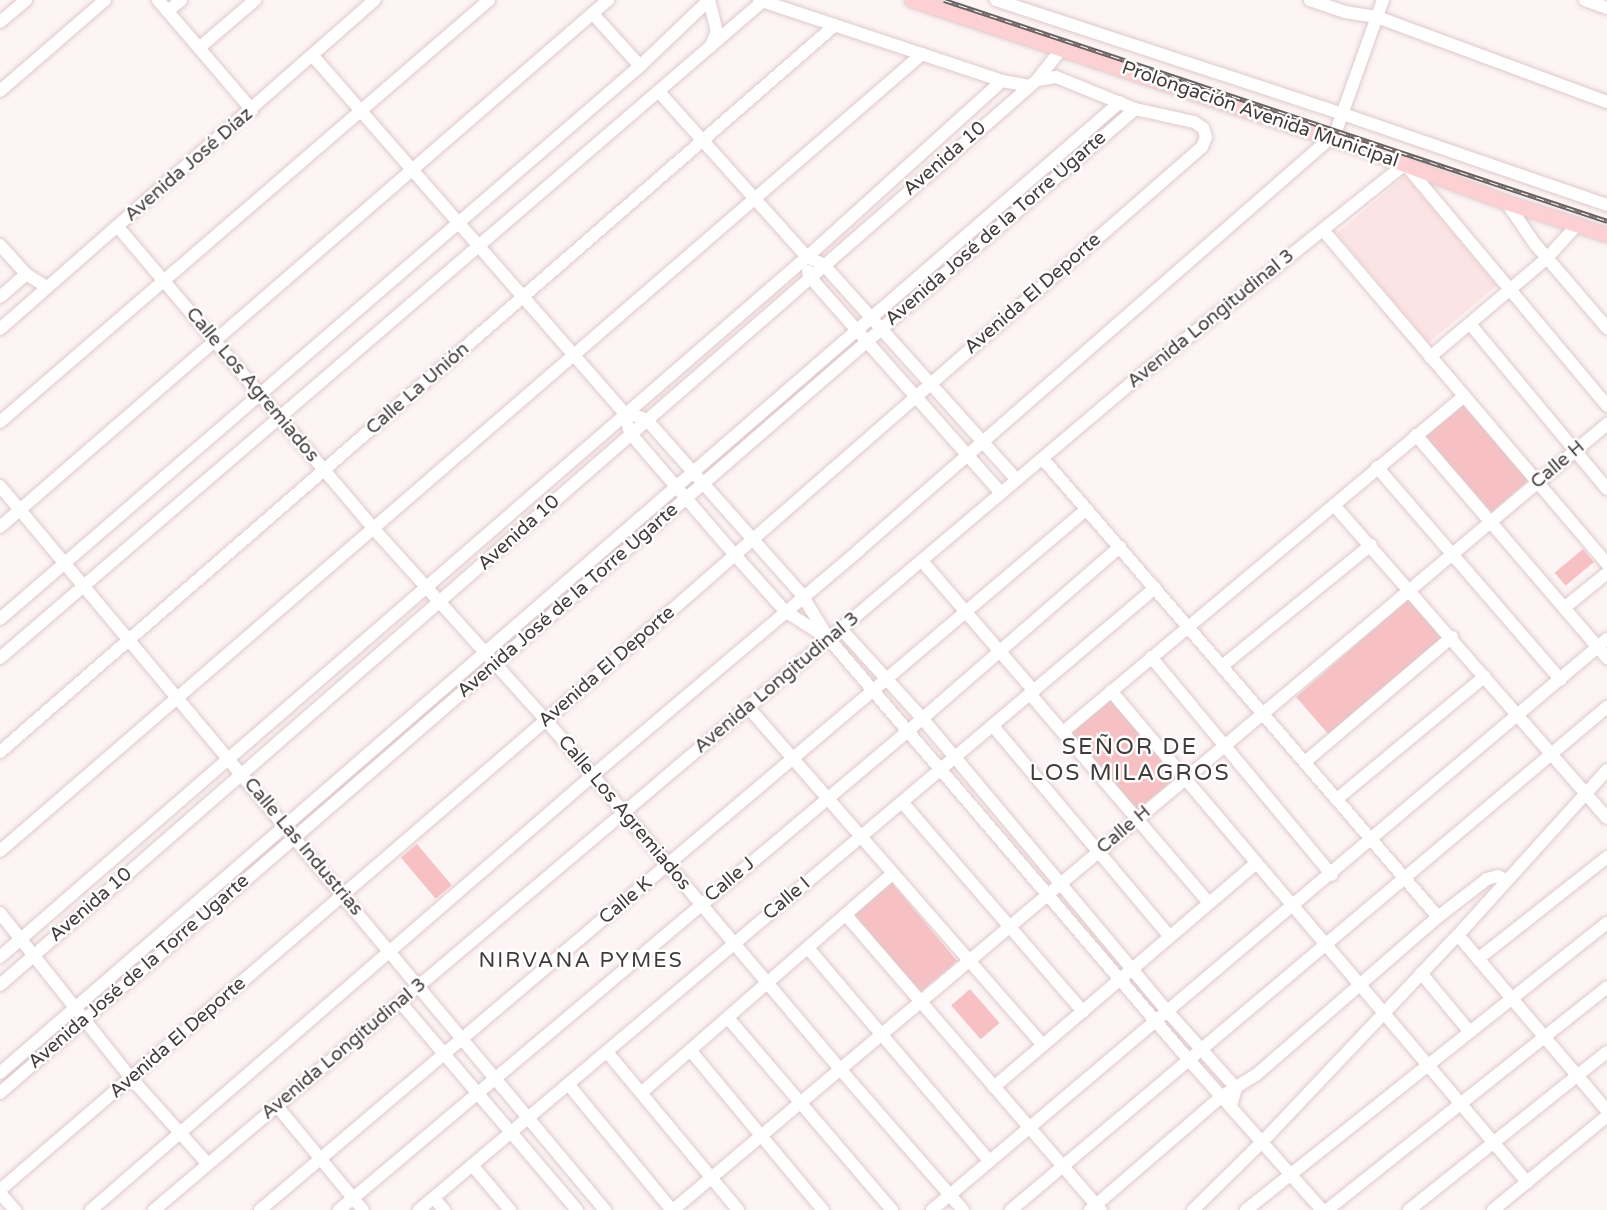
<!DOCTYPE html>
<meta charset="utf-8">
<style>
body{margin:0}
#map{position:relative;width:1607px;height:1210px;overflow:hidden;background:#fdf4f5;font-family:"Varela Round",sans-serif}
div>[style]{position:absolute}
.built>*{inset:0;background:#fce3e4;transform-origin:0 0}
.green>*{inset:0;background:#f7c1c4;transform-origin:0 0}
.roads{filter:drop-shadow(0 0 2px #dfc9ca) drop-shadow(0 0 2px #dfc9ca)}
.minor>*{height:12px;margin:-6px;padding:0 6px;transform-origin:6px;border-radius:6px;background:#fff}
.major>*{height:14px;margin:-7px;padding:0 7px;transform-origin:7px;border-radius:7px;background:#fdd0d3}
.rail>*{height:5px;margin-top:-2.5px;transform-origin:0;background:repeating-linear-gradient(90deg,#fff 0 8px,#696161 0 16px);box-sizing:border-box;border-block:2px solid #696161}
span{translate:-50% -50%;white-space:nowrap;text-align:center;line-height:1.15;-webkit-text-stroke:5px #fff;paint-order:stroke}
.street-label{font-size:19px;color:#433b3b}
.neighbourhood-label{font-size:21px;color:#433b3b;letter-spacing:2px}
.quarter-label{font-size:23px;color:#433b3b;letter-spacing:2px}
</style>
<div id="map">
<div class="built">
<div style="left:1405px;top:176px;width:143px;height:89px;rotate:50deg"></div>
</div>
<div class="green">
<div style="left:1462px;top:404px;width:101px;height:49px;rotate:49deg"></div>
<div style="left:1583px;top:549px;width:17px;height:37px;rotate:50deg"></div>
<div style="left:1410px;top:598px;width:52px;height:151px;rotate:49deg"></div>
<div style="left:1111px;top:696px;width:104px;height:55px;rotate:50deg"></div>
<div style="left:417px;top:844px;width:54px;height:21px;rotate:50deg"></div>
<div style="left:891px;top:882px;width:103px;height:51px;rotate:50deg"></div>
<div style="left:970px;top:989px;width:45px;height:25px;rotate:49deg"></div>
</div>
<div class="roads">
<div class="minor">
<div style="left:158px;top:0;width:145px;rotate:49.5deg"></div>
<div style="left:709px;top:0;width:32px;rotate:76deg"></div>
<div style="left:717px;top:31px;width:16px;rotate:112deg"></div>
<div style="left:759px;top:0;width:256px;rotate:18.4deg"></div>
<div style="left:1002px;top:81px;width:28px;rotate:10deg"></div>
<div style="left:996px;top:0;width:365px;rotate:18.2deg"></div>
<div style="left:1343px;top:114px;width:279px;rotate:19deg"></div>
<div style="left:1310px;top:0;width:37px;rotate:19deg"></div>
<div style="left:1345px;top:12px;width:32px;rotate:9deg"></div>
<div style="left:1377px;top:17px;width:245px;rotate:20.3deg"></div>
<div style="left:1585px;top:0;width:23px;rotate:20deg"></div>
<div style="left:168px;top:11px;width:17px;rotate:-40deg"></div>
<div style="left:593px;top:14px;width:70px;rotate:47.9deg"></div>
<div style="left:0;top:22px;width:34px;rotate:-40deg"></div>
<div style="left:199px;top:48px;width:74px;rotate:-40.6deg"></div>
<div style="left:313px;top:56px;width:473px;rotate:48.9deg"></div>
<div style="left:624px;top:412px;width:22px;rotate:74deg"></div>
<div style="left:630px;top:433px;width:161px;rotate:49.3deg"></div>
<div style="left:735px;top:555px;width:75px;rotate:48.2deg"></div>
<div style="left:785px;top:611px;width:50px;rotate:32.7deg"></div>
<div style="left:0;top:91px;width:139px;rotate:-40.9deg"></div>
<div style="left:660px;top:93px;width:220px;rotate:48.1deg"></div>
<div style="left:807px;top:257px;width:17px;rotate:24deg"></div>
<div style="left:823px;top:264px;width:290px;rotate:48.1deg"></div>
<div style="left:1507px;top:203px;width:50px;rotate:55.7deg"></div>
<div style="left:1535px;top:244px;width:111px;rotate:49.4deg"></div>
<div style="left:118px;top:227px;width:394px;rotate:49.7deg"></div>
<div style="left:373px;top:528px;width:258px;rotate:48deg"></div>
<div style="left:546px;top:720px;width:456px;rotate:49.9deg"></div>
<div style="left:840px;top:1069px;width:187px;rotate:48.9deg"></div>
<div style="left:1323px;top:230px;width:438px;rotate:49.6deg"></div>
<div style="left:0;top:245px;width:39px;rotate:48deg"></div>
<div style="left:808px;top:271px;width:5px;rotate:79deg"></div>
<div style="left:809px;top:276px;width:290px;rotate:48.5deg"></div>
<div style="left:0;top:297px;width:35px;rotate:-41deg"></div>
<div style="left:26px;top:274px;width:25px;rotate:32deg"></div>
<div style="left:1470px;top:324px;width:214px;rotate:50.3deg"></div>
<div style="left:0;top:329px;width:499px;rotate:-41.3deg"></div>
<div style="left:1430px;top:357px;width:153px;rotate:-40.2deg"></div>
<div style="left:1547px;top:258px;width:45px;rotate:-47.7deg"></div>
<div style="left:624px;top:412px;width:23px;rotate:18deg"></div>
<div style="left:646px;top:419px;width:235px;rotate:48.4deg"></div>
<div style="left:802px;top:595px;width:52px;rotate:58.5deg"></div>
<div style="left:829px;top:639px;width:553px;rotate:49.48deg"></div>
<div style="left:1188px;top:1059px;width:202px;rotate:48.4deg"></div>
<div style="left:0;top:422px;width:646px;rotate:-40.79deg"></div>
<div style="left:1416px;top:435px;width:294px;rotate:49.4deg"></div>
<div style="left:1043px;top:459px;width:605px;rotate:49.22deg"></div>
<div style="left:1377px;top:467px;width:281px;rotate:49.2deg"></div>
<div style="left:0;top:486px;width:944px;rotate:50.12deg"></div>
<div style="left:1334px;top:505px;width:415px;rotate:48.9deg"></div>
<div style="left:0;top:527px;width:805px;rotate:-40.92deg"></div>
<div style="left:922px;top:561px;width:172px;rotate:49.3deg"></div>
<div style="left:1564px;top:608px;width:55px;rotate:-39.1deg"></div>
<div style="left:0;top:619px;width:846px;rotate:-40.83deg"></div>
<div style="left:640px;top:66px;width:95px;rotate:-43.7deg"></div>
<div style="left:841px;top:629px;width:120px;rotate:47.7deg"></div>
<div style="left:922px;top:718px;width:382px;rotate:50.1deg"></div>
<div style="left:1167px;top:1011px;width:103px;rotate:48.1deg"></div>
<div style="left:1236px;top:1088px;width:18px;rotate:106deg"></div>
<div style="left:1151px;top:657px;width:283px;rotate:50.3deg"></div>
<div style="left:0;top:658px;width:1007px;rotate:-40.73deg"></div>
<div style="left:1222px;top:666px;width:192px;rotate:-39.1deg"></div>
<div style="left:1111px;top:691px;width:644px;rotate:49.73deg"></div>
<div style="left:1030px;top:694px;width:275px;rotate:49.4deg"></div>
<div style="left:748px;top:707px;width:449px;rotate:48.9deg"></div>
<div style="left:993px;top:726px;width:275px;rotate:50deg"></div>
<div style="left:1063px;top:732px;width:522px;rotate:-39.95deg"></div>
<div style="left:0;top:752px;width:1107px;rotate:-41.04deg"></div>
<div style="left:1305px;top:762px;width:193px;rotate:-40.4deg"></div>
<div style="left:1337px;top:799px;width:192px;rotate:-39.7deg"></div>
<div style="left:902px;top:802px;width:277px;rotate:49.2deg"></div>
<div style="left:0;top:851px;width:1219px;rotate:-40.84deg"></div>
<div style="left:0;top:913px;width:211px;rotate:51.6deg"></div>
<div style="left:131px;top:1078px;width:115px;rotate:48.2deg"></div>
<div style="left:846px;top:915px;width:390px;rotate:49.2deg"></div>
<div style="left:1458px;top:935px;width:231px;rotate:49.7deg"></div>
<div style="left:808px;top:948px;width:280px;rotate:49.6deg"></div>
<div style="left:0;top:957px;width:1068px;rotate:-40.94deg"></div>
<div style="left:807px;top:257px;width:263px;rotate:-42.1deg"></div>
<div style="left:1478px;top:959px;width:164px;rotate:-38.3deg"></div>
<div style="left:1421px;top:973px;width:75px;rotate:50.4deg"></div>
<div style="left:0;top:985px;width:1376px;rotate:-41.11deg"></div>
<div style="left:1037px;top:80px;width:41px;rotate:-52deg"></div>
<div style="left:400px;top:1002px;width:273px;rotate:49.6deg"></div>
<div style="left:728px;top:1018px;width:253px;rotate:49.5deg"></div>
<div style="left:690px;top:1050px;width:208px;rotate:50.3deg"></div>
<div style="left:607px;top:1052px;width:205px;rotate:50.3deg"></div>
<div style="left:0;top:1073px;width:1482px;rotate:-40.92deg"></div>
<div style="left:568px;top:1084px;width:163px;rotate:50.5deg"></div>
<div style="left:994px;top:1087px;width:343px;rotate:-40.5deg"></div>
<div style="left:0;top:1093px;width:1502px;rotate:-40.92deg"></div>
<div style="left:641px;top:1093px;width:333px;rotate:-41.1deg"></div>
<div style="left:276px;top:1105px;width:136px;rotate:50.4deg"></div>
<div style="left:472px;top:1165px;width:59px;rotate:49.8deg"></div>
<div style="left:0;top:1190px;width:720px;rotate:-40.72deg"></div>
<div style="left:546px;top:720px;width:871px;rotate:-41.14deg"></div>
<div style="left:1202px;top:147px;width:11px;rotate:-68deg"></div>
<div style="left:1206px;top:137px;width:9px;rotate:-108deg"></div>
<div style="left:1203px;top:128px;width:11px;rotate:-146deg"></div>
<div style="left:1194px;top:122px;width:60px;rotate:-167.6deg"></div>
<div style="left:1135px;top:109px;width:85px;rotate:-157.9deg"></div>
<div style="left:1056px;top:77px;width:19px;rotate:171deg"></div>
<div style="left:0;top:1193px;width:23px;rotate:49deg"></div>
<div style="left:434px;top:1198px;width:16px;rotate:50deg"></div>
<div style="left:91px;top:1210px;width:663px;rotate:-40.9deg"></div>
<div style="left:592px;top:776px;width:350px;rotate:-40.2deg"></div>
<div style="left:859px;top:550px;width:632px;rotate:-41.15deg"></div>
<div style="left:1335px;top:134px;width:142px;rotate:-70.3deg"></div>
<div style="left:154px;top:1210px;width:1288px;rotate:-40.24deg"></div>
<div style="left:1137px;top:378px;width:343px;rotate:-38.6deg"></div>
<div style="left:1405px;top:164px;width:315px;rotate:50.1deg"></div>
<div style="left:260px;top:1210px;width:1084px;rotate:-40.29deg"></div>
<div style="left:339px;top:1210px;width:744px;rotate:-40.09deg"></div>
<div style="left:908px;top:731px;width:281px;rotate:-41deg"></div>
<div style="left:419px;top:1210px;width:964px;rotate:-40.2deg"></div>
<div style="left:673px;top:1210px;width:1221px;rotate:-40.08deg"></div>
<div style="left:932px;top:1210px;width:884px;rotate:-40.23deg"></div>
<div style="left:1011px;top:1210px;width:780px;rotate:-40.16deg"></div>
<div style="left:1090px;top:1210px;width:174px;rotate:-40.8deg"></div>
<div style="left:1222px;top:1096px;width:40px;rotate:-32deg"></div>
<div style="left:1256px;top:1075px;width:241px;rotate:-41deg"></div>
<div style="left:1438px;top:917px;width:62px;rotate:-37.8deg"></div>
<div style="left:1487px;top:879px;width:11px;rotate:-15deg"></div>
<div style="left:1498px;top:876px;width:9px;rotate:27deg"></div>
<div style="left:1193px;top:1210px;width:98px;rotate:-44.6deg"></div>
<div style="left:1263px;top:1141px;width:284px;rotate:-46.6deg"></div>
<div style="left:1458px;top:935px;width:222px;rotate:-47.9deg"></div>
<div style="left:1246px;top:1210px;width:461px;rotate:-38.5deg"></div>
<div style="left:1327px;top:1210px;width:358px;rotate:-38.5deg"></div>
<div style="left:1409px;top:1210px;width:253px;rotate:-38.6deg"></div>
<div style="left:1493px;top:1210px;width:148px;rotate:-39.5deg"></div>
</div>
<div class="major">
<div style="left:912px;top:0;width:465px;rotate:18.3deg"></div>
<div style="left:1354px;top:146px;width:163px;rotate:20.4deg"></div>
<div style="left:1507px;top:203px;width:105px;rotate:17.7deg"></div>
</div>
</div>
<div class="rail">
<div style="left:944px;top:0;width:699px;rotate:18.43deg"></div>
</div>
<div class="street-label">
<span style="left:1260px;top:115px;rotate:19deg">Prolongación Avenida Municipal</span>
<span style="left:945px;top:159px;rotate:-41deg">Avenida 10</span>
<span style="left:189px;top:165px;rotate:-41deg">Avenida José Díaz</span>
<span style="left:996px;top:229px;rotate:-41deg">Avenida José de la Torre Ugarte</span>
<span style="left:1033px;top:294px;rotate:-41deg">Avenida El Deporte</span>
<span style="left:1211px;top:319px;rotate:-39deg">Avenida Longitudinal 3</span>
<span style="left:252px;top:385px;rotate:50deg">Calle Los Agremiados</span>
<span style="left:418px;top:389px;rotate:-41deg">Calle La Unión</span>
<span style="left:1558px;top:465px;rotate:-40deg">Calle H</span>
<span style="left:519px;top:533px;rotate:-42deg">Avenida 10</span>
<span style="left:568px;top:601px;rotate:-41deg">Avenida José de la Torre Ugarte</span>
<span style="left:607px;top:667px;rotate:-41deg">Avenida El Deporte</span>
<span style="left:777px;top:683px;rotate:-40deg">Avenida Longitudinal 3</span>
<span style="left:624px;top:813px;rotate:50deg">Calle Los Agremiados</span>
<span style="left:1124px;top:830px;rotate:-40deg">Calle H</span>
<span style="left:303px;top:847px;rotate:50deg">Calle Las Industrias</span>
<span style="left:730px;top:880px;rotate:-40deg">Calle J</span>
<span style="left:787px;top:899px;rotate:-40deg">Calle I</span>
<span style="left:626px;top:901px;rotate:-40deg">Calle K</span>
<span style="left:91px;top:905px;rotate:-41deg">Avenida 10</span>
<span style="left:139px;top:972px;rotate:-41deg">Avenida José de la Torre Ugarte</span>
<span style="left:178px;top:1038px;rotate:-41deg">Avenida El Deporte</span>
<span style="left:344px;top:1049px;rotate:-40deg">Avenida Longitudinal 3</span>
</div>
<div class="neighbourhood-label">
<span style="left:581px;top:961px">NIRVANA PYMES</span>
</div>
<div class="quarter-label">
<span style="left:1130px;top:760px">SEÑOR DE<br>LOS MILAGROS</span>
</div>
</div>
